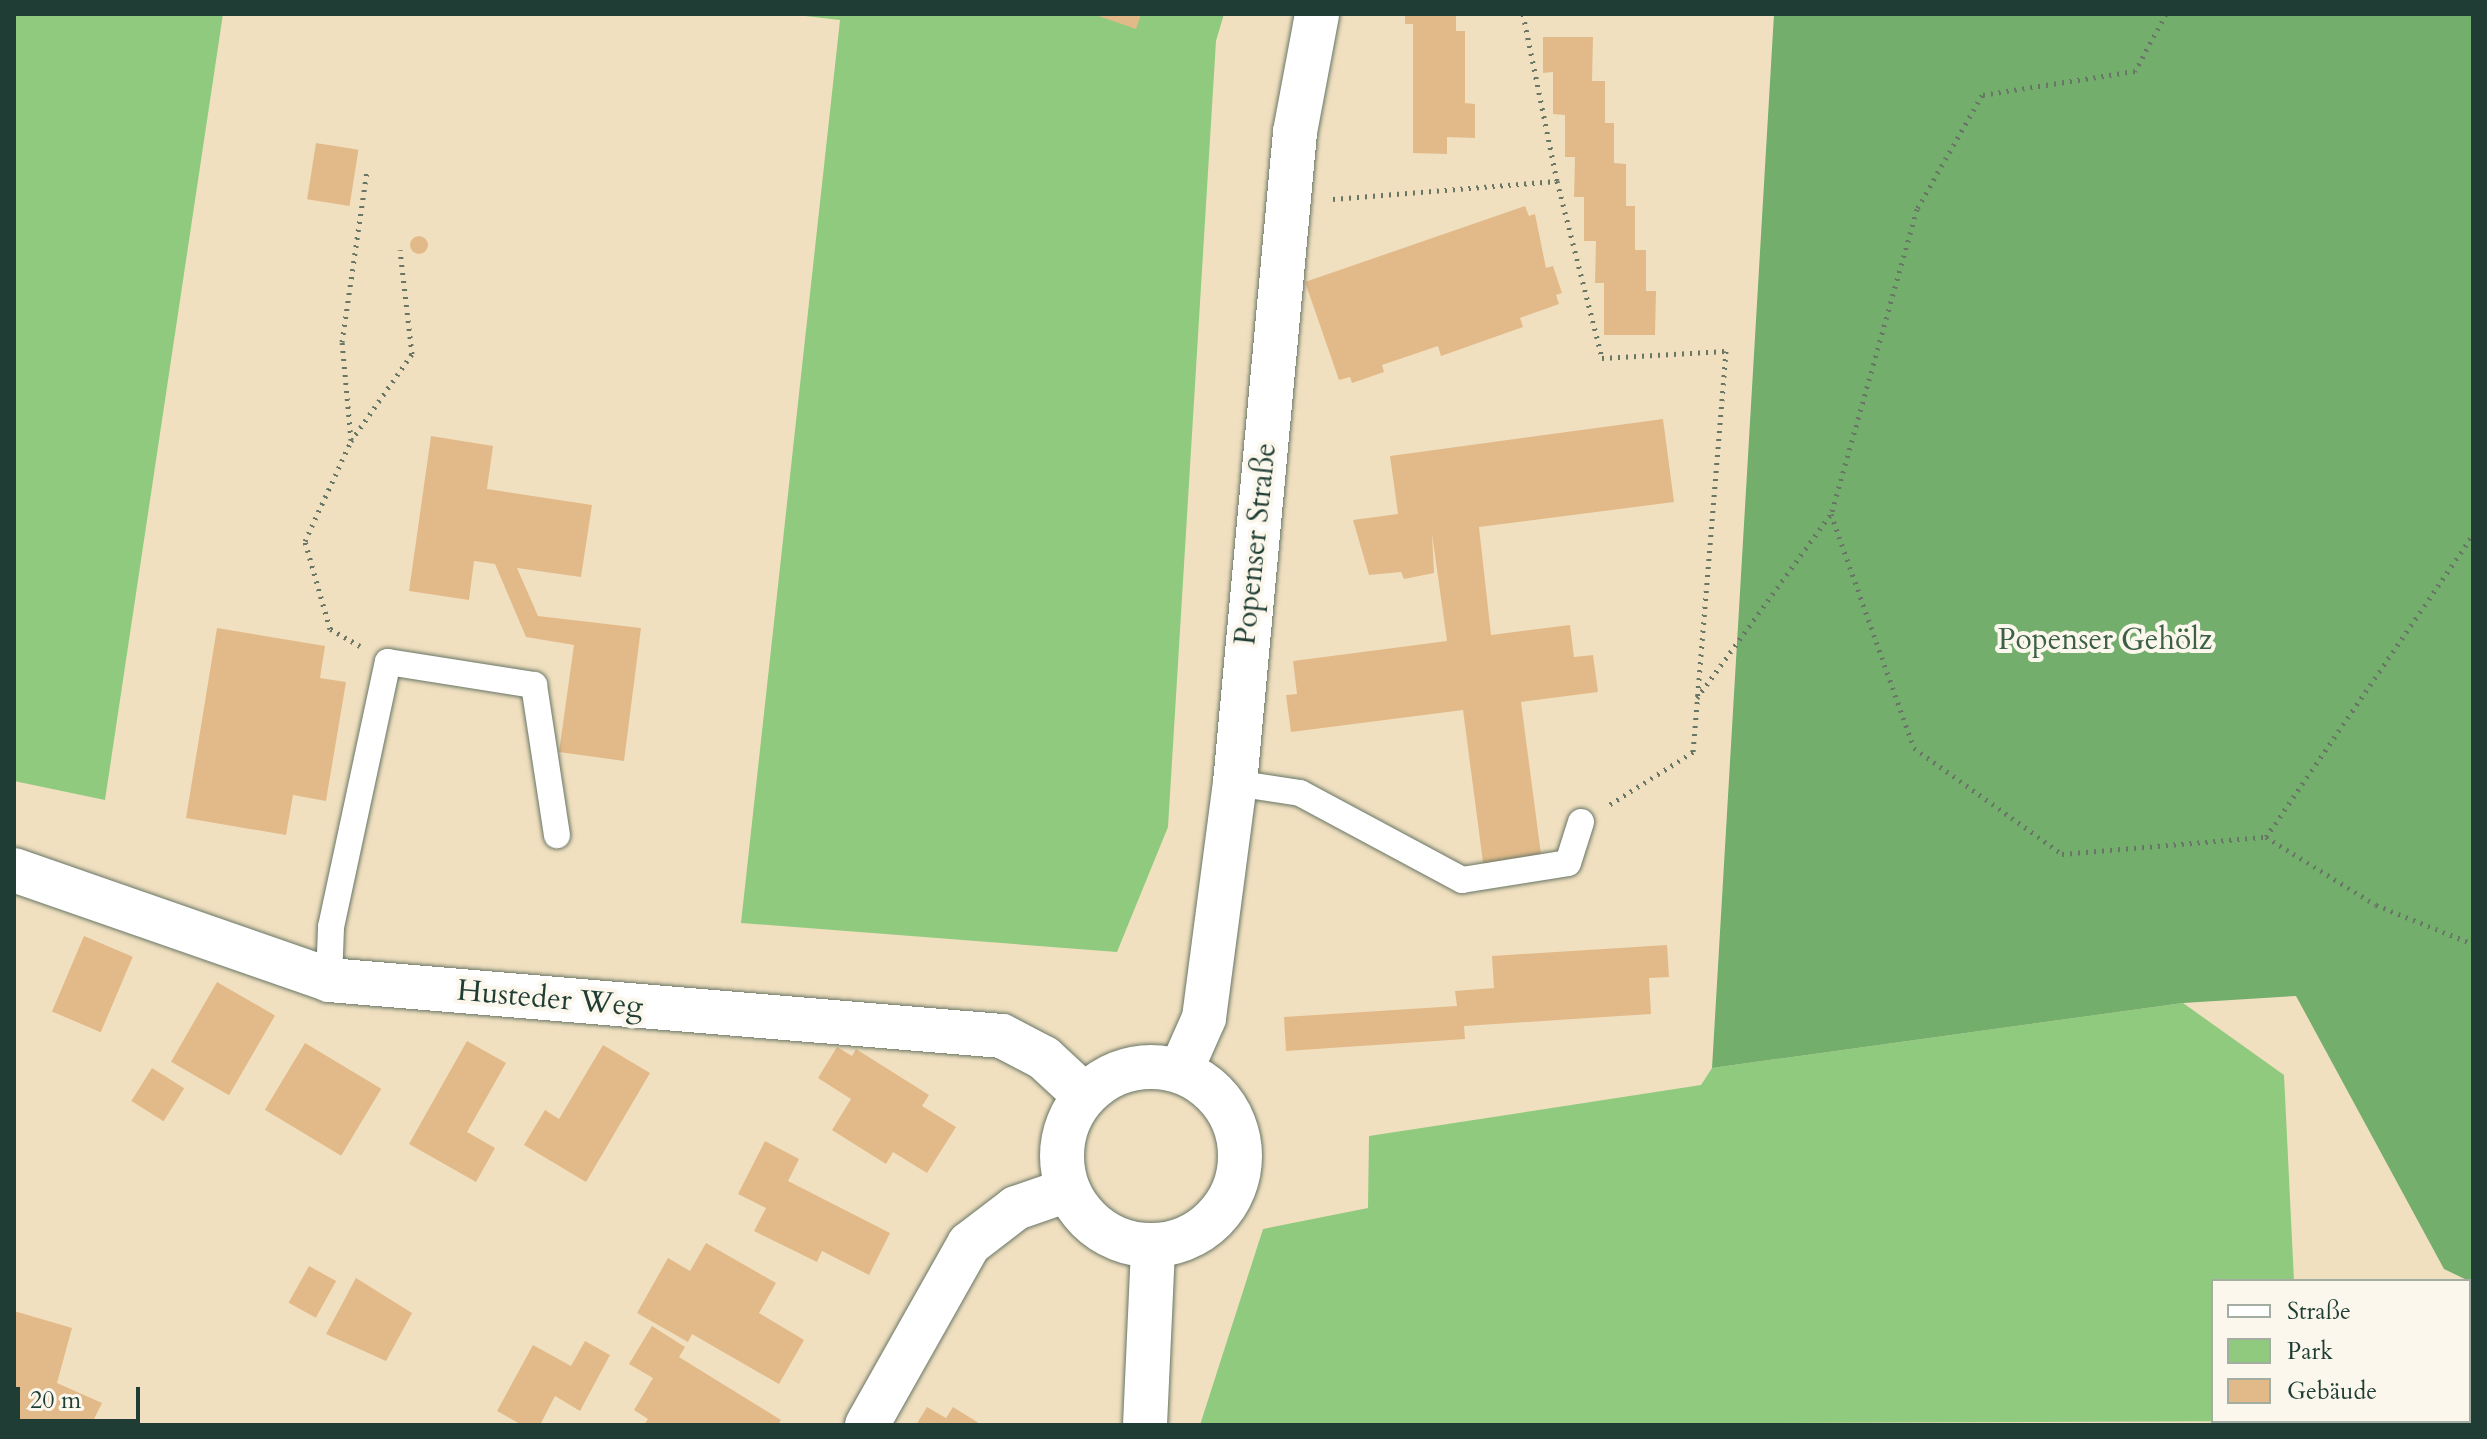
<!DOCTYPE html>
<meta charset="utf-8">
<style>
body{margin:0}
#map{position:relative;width:2487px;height:1439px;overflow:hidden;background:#f1e0c0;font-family:Cardo,serif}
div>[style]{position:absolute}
.green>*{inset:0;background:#90ca7e}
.forest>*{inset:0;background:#74ae6d}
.building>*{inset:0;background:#e2ba89;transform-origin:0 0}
.round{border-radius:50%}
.path>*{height:5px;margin-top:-2.5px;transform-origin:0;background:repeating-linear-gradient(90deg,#687665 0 2px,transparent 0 8px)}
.roads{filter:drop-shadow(0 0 2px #687665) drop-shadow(0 0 2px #687665)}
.service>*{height:26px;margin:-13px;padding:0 13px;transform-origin:13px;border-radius:13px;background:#fff}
.minor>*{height:44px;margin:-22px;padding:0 22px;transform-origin:22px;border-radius:22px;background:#fff}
.minor>.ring{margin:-22px;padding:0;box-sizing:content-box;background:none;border:44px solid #fff;border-radius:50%}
span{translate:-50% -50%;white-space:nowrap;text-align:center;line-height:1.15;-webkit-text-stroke:8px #fbf7ec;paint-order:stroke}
.street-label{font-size:30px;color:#1f3d34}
.park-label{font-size:30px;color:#3b6046}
.frame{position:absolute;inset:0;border:16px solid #1f3d34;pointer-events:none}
.legend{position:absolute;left:2211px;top:1279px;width:260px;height:144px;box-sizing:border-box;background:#fbf7ec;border:2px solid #a3ada2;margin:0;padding:10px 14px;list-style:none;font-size:24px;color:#1f3d34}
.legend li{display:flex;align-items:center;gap:16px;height:40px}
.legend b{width:40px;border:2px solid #a3ada2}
.scale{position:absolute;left:16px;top:1387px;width:124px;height:36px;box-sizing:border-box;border:4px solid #1f3d34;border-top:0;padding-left:10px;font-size:24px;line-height:28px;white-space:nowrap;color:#1f3d34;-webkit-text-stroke:6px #fbf7ec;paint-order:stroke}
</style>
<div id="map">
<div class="green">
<div style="clip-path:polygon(14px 14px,223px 14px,105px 800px,14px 781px)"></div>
<div style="clip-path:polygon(788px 14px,1224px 14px,1216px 41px,1168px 827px,1117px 952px,741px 923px,840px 20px)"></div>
<div style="clip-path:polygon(2183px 1003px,2284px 1075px,2294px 1281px,2213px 1281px,2213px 1421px,2296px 1421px,1200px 1425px,1263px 1229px,1368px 1208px,1369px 1136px,1701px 1085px,1712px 1068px)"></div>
</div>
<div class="forest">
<div style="clip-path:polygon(1774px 14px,2473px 14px,2473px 1290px,2469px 1281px,2444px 1269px,2296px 996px,2183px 1003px,1712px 1068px)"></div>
</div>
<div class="building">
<div style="clip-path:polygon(1093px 14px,1141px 14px,1136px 29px)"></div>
<div style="clip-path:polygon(1405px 14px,1456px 14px,1456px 31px,1465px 31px,1465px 103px,1475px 104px,1475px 138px,1447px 137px,1447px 154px,1413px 153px,1413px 24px,1405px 24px)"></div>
<div style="clip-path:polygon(1543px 37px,1593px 37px,1592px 81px,1605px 81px,1605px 123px,1614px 123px,1614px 163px,1626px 164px,1626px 206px,1635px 206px,1635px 250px,1646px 250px,1646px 291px,1656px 291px,1655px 335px,1604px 335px,1604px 283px,1595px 283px,1596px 241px,1584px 241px,1584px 197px,1574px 197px,1575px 157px,1565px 157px,1565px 115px,1553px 114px,1553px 72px,1543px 73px)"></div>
<div style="left:316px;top:143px;width:43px;height:57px;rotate:9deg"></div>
<div style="clip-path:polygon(1525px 206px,1529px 216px,1535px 214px,1546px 268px,1553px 266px,1562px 293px,1556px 295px,1559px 304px,1520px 318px,1523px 327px,1441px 356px,1438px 346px,1382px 365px,1384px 372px,1352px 383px,1350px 377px,1339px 380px,1305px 282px)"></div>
<div class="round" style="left:410px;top:236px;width:18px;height:18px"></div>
<div style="clip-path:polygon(1663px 419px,1674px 502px,1479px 527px,1491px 635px,1570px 625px,1574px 657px,1593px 655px,1598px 692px,1521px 702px,1542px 862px,1484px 870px,1463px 710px,1291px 732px,1286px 695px,1297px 694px,1293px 661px,1447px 641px,1432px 534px,1434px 573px,1404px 579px,1401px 572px,1369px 575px,1353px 520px,1398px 514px,1390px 456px)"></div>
<div style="clip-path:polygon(431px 436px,493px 446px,487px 489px,592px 505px,581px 577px,517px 568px,538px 616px,641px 628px,624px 761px,559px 752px,574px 645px,526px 637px,495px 564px,474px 561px,469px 600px,409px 591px)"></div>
<div style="clip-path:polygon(217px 628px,325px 646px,320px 678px,346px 682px,326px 801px,293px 795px,286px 835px,186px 818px)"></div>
<div style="left:84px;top:936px;width:53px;height:82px;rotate:23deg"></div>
<div style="clip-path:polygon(1667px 945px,1669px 977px,1649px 978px,1651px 1014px,1464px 1026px,1465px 1039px,1286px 1051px,1284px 1017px,1457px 1006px,1455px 991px,1494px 988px,1492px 956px)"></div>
<div style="left:217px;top:982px;width:67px;height:92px;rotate:30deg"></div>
<div style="clip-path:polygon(467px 1041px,506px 1063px,467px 1132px,495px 1148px,476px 1182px,409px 1144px)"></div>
<div style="left:305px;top:1043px;width:89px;height:78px;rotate:31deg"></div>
<div style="clip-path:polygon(603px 1045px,650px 1073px,586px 1182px,524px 1145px,545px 1110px,559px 1119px)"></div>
<div style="clip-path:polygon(837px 1047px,852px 1056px,856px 1049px,929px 1095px,922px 1106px,956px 1127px,927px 1173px,893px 1152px,886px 1164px,832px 1130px,851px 1099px,818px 1078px)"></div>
<div style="left:152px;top:1068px;width:38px;height:39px;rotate:32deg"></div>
<div style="clip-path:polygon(765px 1141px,799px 1159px,788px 1181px,890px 1233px,869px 1275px,822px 1251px,817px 1262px,754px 1231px,766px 1208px,738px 1194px)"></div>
<div style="clip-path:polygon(706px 1243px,776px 1283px,759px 1313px,804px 1340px,779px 1384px,692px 1334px,688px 1342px,637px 1313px,668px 1258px,690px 1271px)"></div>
<div style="left:309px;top:1266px;width:31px;height:42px;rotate:29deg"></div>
<div style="clip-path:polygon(356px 1278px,412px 1313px,386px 1361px,326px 1334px)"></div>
<div style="clip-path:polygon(14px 1311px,72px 1328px,57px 1383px,102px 1403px,91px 1425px,14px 1425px)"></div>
<div style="clip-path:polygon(652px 1326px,685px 1347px,679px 1357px,781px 1420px,778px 1425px,644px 1425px,648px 1419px,634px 1410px,653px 1378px,629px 1364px)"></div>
<div style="clip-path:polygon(585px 1341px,610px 1355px,580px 1411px,555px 1396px,540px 1425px,522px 1425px,497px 1411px,533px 1345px,571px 1366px)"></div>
<div style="clip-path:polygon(927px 1407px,946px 1418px,953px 1407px,982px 1425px,916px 1425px)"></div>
</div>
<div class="path">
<div style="left:1523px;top:14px;width:170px;rotate:78.5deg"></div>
<div style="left:2166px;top:14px;width:65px;rotate:118.5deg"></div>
<div style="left:2135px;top:71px;width:155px;rotate:171.1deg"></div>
<div style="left:1982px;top:95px;width:131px;rotate:119.7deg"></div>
<div style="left:1917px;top:209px;width:317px;rotate:105.7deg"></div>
<div style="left:1831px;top:514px;width:248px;rotate:70.5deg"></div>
<div style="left:1914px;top:748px;width:182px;rotate:35.6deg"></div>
<div style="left:2062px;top:854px;width:205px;rotate:-4.8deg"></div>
<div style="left:2266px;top:837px;width:129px;rotate:31.7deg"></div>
<div style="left:2376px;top:905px;width:105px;rotate:21.9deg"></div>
<div style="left:1333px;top:199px;width:225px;rotate:-4.6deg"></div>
<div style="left:1557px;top:181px;width:183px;rotate:75.7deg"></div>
<div style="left:1602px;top:358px;width:124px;rotate:-3.2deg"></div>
<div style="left:1726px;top:351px;width:402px;rotate:94.7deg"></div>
<div style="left:1693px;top:752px;width:99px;rotate:147.8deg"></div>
<div style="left:351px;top:440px;width:98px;rotate:-95.2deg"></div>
<div style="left:342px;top:342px;width:174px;rotate:-81.7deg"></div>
<div style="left:360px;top:646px;width:34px;rotate:-150deg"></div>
<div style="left:330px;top:629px;width:91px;rotate:-105.9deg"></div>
<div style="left:305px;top:541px;width:110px;rotate:-65.3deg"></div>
<div style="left:351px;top:441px;width:106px;rotate:-55deg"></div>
<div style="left:412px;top:354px;width:105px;rotate:-96.6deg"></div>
<div style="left:1697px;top:698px;width:226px;rotate:-54deg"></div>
<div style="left:2266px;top:837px;width:366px;rotate:-55.6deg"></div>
</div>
<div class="roads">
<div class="service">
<div style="left:1235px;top:783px;width:66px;rotate:8.7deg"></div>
<div style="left:1300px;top:793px;width:184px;rotate:28.2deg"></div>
<div style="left:1462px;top:880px;width:107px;rotate:-9.1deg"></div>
<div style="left:1568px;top:863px;width:43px;rotate:-72.4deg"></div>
<div style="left:329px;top:980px;width:53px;rotate:-87.8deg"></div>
<div style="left:331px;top:927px;width:271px;rotate:-77.9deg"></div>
<div style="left:388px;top:662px;width:148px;rotate:9deg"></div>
<div style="left:534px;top:685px;width:152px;rotate:81.3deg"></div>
</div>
<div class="minor">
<div style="left:14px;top:870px;width:334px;rotate:19.2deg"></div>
<div style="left:329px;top:980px;width:675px;rotate:4.76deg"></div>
<div style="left:1002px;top:1036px;width:47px;rotate:27.6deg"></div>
<div style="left:1044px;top:1058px;width:54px;rotate:42.8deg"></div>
<div class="ring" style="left:1062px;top:1067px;width:134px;height:134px"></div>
<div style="left:1181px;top:1070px;width:57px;rotate:-66.1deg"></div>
<div style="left:1204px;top:1018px;width:237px;rotate:-82.5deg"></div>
<div style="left:1235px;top:783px;width:654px;rotate:-84.73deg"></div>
<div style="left:1295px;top:132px;width:120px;rotate:-79.4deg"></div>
<div style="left:867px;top:1425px;width:208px;rotate:-60.6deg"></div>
<div style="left:969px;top:1244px;width:59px;rotate:-37.5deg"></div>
<div style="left:1016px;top:1208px;width:55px;rotate:-19.1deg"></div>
<div style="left:1145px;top:1425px;width:179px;rotate:-87.4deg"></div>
</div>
</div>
<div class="street-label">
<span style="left:1256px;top:544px;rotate:-84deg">Popenser Straße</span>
<span style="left:550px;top:999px;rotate:5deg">Husteder Weg</span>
</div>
<div class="park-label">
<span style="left:2105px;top:640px">Popenser Gehölz</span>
</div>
<div class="frame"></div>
<ul class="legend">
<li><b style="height:10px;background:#fff"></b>Straße</li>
<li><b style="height:22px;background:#90ca7e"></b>Park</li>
<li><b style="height:22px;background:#e2ba89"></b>Gebäude</li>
</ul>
<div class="scale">20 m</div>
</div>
